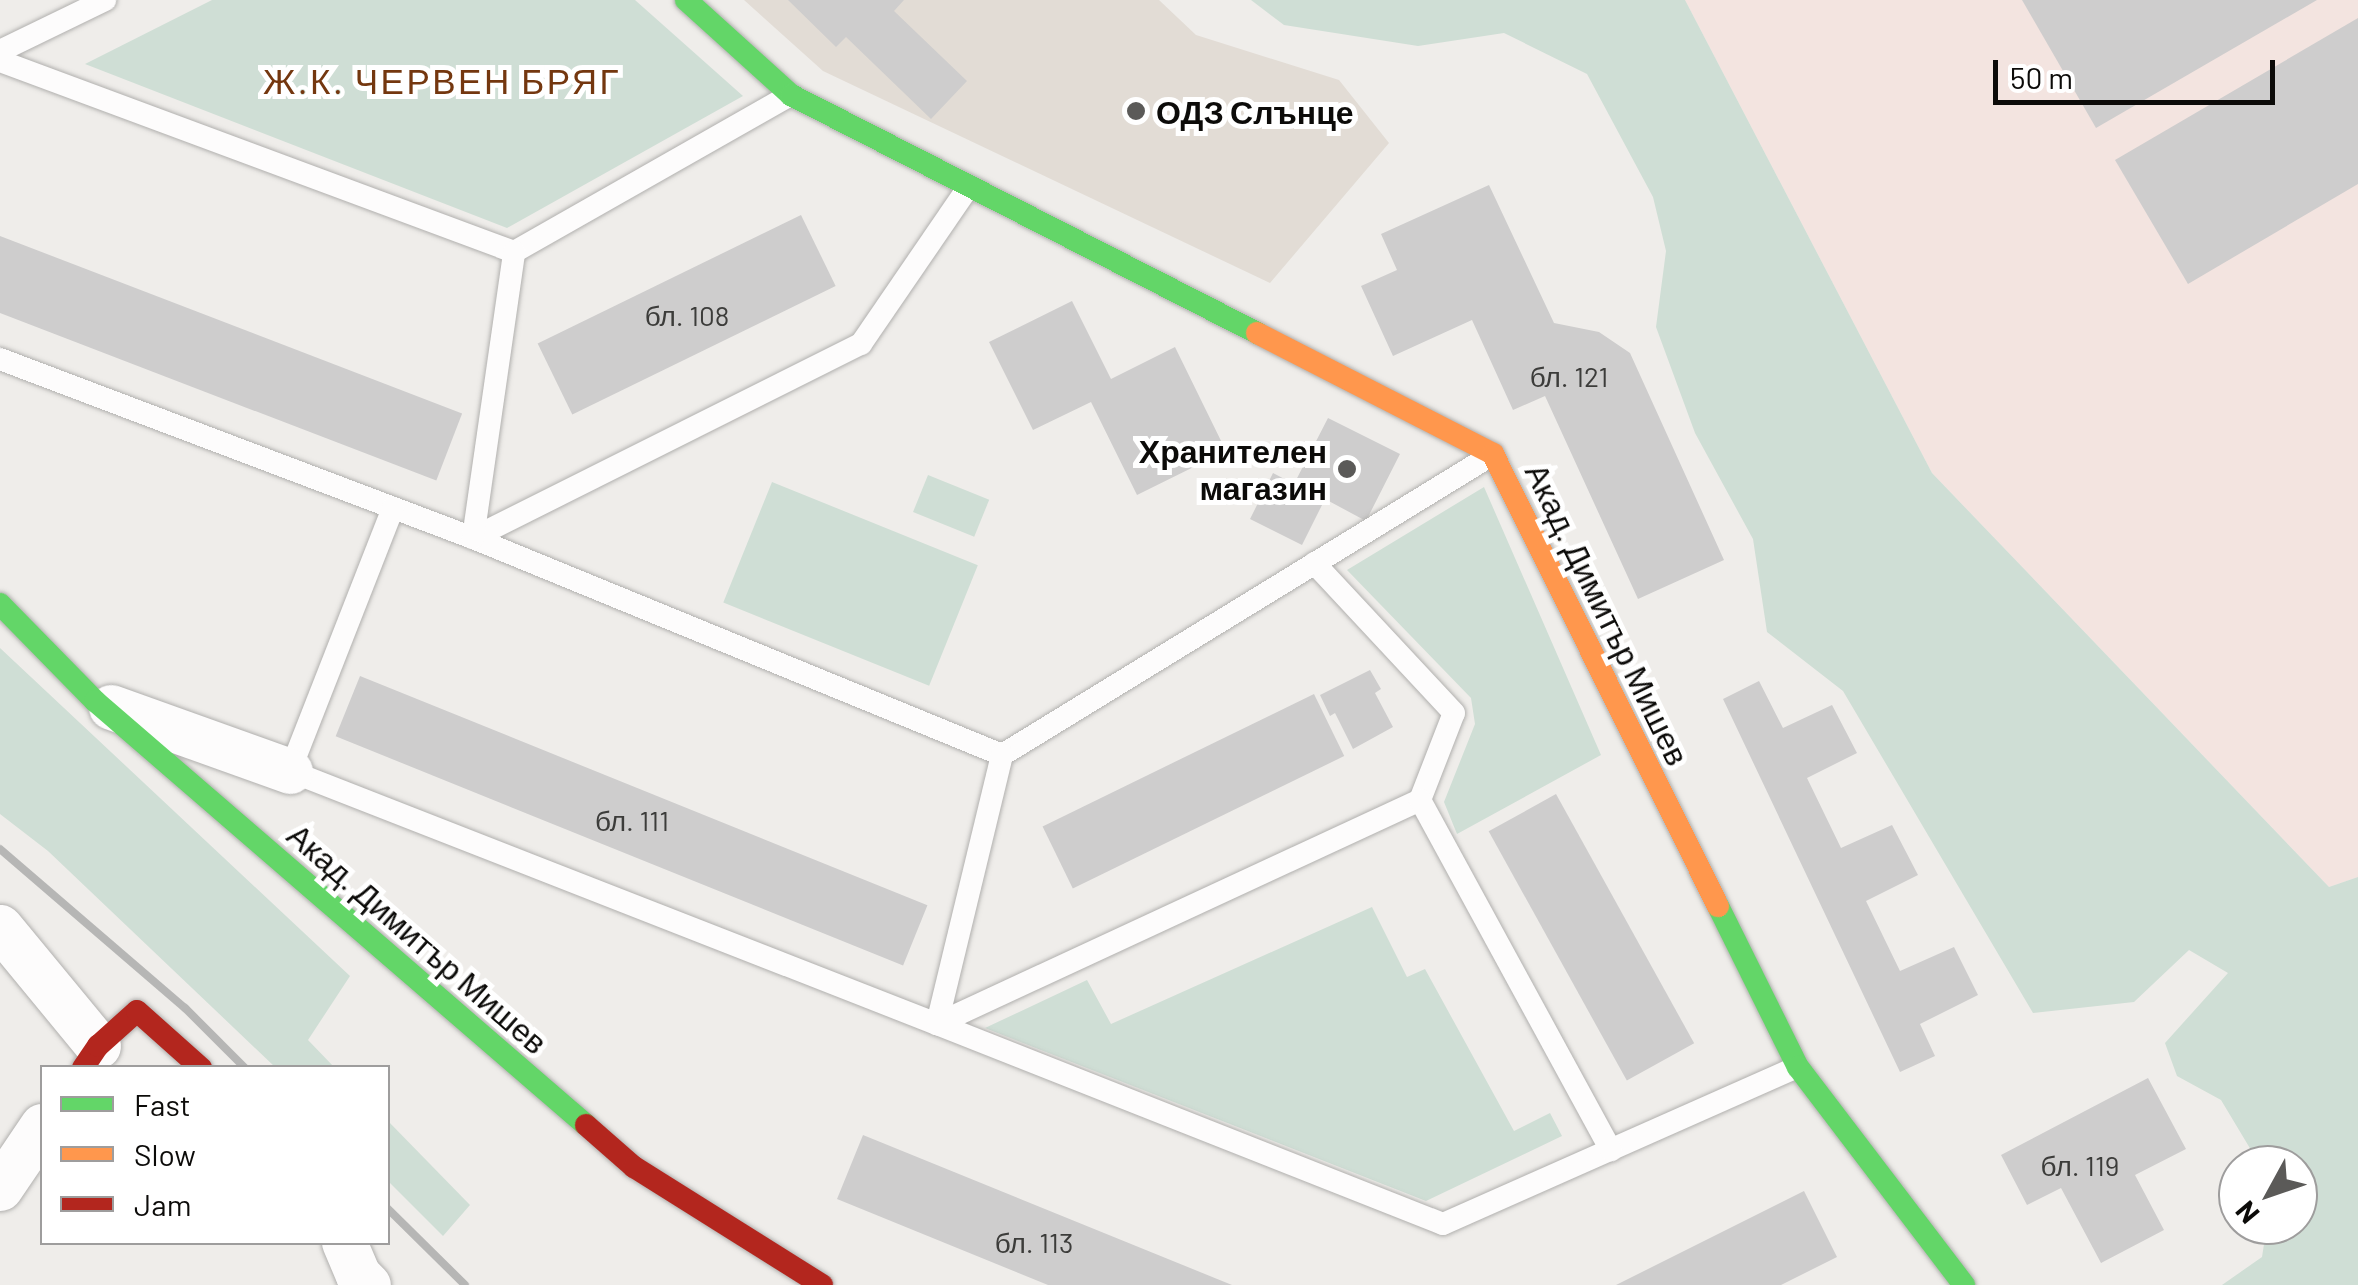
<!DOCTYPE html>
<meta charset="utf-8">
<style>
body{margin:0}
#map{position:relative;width:2358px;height:1285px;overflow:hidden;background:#efedea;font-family:Barlow,sans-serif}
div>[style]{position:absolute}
.built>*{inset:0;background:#e2dcd5}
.industrial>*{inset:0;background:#f3e4e0}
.green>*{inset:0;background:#cfded5;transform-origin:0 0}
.building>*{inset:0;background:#cecdcd;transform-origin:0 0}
.roads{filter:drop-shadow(0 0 2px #b1b0ae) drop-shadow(0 0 2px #b1b0ae)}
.lane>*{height:22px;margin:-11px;padding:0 11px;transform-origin:11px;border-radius:11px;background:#fdfcfc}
.street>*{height:45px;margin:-22.5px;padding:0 22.5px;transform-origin:22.5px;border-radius:22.5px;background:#fdfcfc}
.fast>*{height:22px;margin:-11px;padding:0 11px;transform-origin:11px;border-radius:11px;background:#63d668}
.slow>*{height:22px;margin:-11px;padding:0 11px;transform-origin:11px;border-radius:11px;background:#ff974d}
.jam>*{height:22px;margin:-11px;padding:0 11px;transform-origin:11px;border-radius:11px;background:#b3261e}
.rail>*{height:8px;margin:-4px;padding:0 4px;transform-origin:4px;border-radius:4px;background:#b6b6b5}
.dots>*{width:28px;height:28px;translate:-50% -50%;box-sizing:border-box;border:5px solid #fff;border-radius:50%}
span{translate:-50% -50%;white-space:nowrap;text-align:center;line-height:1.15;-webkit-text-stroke:10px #fff;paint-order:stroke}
.number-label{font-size:28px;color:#3c3c3a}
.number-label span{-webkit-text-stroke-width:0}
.poi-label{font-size:32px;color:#0c0b09;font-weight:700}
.left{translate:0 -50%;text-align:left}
.right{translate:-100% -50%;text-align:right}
.street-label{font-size:32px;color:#0c0b09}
.neighbourhood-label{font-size:35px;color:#74370f;letter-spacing:2.5px}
.legend{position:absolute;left:40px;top:1065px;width:350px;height:180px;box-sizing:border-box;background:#fff;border:2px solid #9e9d9d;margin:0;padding:12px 18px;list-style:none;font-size:30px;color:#0c0b09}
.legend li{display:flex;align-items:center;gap:20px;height:50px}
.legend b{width:50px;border:2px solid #9e9d9d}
.north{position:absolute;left:2218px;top:1145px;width:100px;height:100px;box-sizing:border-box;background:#fff;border:2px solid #9e9d9d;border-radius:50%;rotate:230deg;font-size:28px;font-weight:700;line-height:40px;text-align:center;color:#0c0b09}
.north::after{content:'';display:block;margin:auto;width:35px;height:45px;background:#5b5a58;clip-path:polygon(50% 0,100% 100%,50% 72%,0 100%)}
.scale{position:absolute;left:1993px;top:60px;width:282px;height:45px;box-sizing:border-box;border:5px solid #0c0b09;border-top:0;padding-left:12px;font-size:30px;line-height:35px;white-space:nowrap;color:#0c0b09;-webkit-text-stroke:8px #fff;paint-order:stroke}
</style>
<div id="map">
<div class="built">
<div style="clip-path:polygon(744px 0,1159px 0,1196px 35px,1339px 80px,1389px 143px,1270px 283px,823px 71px)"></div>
</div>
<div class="industrial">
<div style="clip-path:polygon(1685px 0,2358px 0,2358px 877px,2329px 887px,1932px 473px)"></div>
</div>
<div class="green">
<div style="clip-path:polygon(212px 0,635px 0,743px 96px,507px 228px,85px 64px)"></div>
<div style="clip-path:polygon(1251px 0,1685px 0,1932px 473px,2329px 887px,2358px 877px,2358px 1285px,2222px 1285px,2262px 1257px,2267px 1225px,2298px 1225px,2298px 1165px,2260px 1165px,2221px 1100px,2177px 1076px,2165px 1043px,2228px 973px,2189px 950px,2134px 1002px,2033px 1013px,1843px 691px,1767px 632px,1753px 539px,1695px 433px,1656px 327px,1666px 251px,1653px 197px,1587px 74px,1504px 33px,1418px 46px,1284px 25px)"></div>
<div style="left:928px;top:475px;width:66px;height:40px;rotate:22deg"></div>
<div style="left:772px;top:482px;width:222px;height:130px;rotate:22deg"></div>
<div style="clip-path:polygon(1484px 487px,1601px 755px,1457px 834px,1444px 802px,1475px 724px,1471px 698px,1347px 570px)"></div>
<div style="clip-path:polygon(0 648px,350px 976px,308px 1040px,334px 1067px,275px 1067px,48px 851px,0 814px)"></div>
<div style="clip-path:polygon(1372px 907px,1407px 977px,1425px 969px,1514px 1131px,1550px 1113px,1562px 1136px,1426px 1201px,985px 1028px,1087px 980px,1111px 1024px)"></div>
<div style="clip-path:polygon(388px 1121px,470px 1205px,443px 1236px,388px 1181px)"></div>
</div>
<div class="building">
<div style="clip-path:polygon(788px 0,904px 0,894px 11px,967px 81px,931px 119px,846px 37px,836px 47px)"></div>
<div style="clip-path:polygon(2022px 0,2317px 0,2096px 128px)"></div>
<div style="clip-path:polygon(2358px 18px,2358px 184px,2188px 284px,2115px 160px)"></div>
<div style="clip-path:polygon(1489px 185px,1554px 323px,1599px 332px,1630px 353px,1724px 560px,1638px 599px,1545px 396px,1513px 410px,1472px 320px,1393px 356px,1361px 286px,1397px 270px,1381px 234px)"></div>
<div style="left:801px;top:215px;width:79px;height:293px;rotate:64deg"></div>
<div style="left:0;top:236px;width:495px;height:72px;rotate:21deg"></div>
<div style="clip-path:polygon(1072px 301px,1111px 379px,1175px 347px,1226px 451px,1137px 495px,1091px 402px,1033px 430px,989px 342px)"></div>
<div style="clip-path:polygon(1328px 418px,1400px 454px,1366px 521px,1325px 499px,1302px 545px,1250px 519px,1273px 473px,1294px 484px)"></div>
<div style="clip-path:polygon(1370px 670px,1381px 689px,1375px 693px,1393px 727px,1353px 749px,1335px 713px,1330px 716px,1320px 695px)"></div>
<div style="left:360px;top:676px;width:612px;height:65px;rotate:22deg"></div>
<div style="clip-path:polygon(1759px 681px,1783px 728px,1832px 705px,1857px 753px,1807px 778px,1841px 848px,1892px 825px,1918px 875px,1866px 901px,1900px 971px,1954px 947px,1978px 995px,1920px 1024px,1935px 1056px,1900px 1072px,1723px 699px)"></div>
<div style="left:1314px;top:694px;width:69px;height:302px;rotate:64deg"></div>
<div style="left:1556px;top:794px;width:285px;height:77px;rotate:61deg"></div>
<div style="clip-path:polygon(2148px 1078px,2186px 1149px,2135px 1175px,2164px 1230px,2101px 1263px,2061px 1188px,2027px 1205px,2001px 1155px)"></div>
<div style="clip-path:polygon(863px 1135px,1232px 1285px,1048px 1285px,837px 1199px)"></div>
<div style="clip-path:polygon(1804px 1191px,1837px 1257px,1781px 1285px,1616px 1285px)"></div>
</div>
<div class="roads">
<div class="lane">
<div style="left:0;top:51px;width:117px;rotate:-25.9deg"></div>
<div style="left:0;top:61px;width:548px;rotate:20.38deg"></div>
<div style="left:514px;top:252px;width:318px;rotate:-29.6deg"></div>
<div style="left:0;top:359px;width:506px;rotate:20.73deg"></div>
<div style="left:473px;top:538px;width:572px;rotate:22.3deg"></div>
<div style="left:1490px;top:456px;width:572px;rotate:148.5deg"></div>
<div style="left:1002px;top:755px;width:277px;rotate:103.6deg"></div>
<div style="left:937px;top:1024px;width:544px;rotate:21.57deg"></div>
<div style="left:1443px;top:1224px;width:388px;rotate:-23.9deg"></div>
<div style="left:393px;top:508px;width:282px;rotate:111.4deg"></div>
<div style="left:290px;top:771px;width:695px;rotate:21.36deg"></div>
<div style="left:937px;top:1024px;width:532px;rotate:-24.88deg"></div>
<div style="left:1420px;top:800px;width:93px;rotate:-68.7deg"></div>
<div style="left:1454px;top:713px;width:205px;rotate:-133deg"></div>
<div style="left:473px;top:538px;width:434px;rotate:-26.6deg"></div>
<div style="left:861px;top:344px;width:191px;rotate:-55.6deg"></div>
<div style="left:473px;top:538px;width:289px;rotate:-81.8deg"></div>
<div style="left:1420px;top:800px;width:399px;rotate:61.4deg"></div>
</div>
<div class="street">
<div style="left:111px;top:707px;width:190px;rotate:19.7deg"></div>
<div style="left:0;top:927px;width:154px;rotate:50.5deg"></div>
<div style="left:0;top:1188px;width:75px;rotate:-55.9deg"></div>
<div style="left:344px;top:1242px;width:36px;rotate:67deg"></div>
<div style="left:358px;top:1275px;width:14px;rotate:45deg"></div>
</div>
<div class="fast">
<div style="left:686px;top:0;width:142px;rotate:42.1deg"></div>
<div style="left:791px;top:95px;width:523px;rotate:27.05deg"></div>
<div style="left:0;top:604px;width:136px;rotate:45.6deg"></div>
<div style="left:95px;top:701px;width:649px;rotate:40.81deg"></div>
<div style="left:1718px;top:906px;width:180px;rotate:63.6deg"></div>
<div style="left:1798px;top:1067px;width:274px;rotate:52.7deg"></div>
</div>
<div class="slow">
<div style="left:1257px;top:333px;width:265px;rotate:27.1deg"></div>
<div style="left:1493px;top:454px;width:505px;rotate:63.54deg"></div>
</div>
<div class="jam">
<div style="left:83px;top:1068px;width:27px;rotate:-56deg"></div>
<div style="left:98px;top:1046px;width:52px;rotate:-41.9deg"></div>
<div style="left:137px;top:1011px;width:86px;rotate:41.7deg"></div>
<div style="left:586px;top:1125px;width:64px;rotate:41.2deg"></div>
<div style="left:634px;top:1167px;width:222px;rotate:32.1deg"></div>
</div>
</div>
<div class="rail">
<div style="left:0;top:849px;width:244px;rotate:40.7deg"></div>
<div style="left:185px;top:1008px;width:85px;rotate:45deg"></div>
<div style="left:388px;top:1209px;width:108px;rotate:44.6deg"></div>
</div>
<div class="dots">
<div style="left:1136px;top:111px;background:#5b5a58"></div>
<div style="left:1347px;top:469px;background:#5b5a58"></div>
</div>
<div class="number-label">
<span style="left:687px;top:315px">бл. 108</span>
<span style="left:1569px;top:376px">бл. 121</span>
<span style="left:632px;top:820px">бл. 111</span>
<span style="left:2080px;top:1165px">бл. 119</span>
<span style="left:1034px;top:1242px">бл. 113</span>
</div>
<div class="poi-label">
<span class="left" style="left:1156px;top:111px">ОДЗ Слънце</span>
<span class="right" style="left:1327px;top:469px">Хранителен<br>магазин</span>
</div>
<div class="street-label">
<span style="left:1608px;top:614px;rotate:64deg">Акад. Димитър Мишев</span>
<span style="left:418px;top:938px;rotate:41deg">Акад. Димитър Мишев</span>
</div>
<div class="neighbourhood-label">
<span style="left:442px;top:80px">Ж.К. ЧЕРВЕН БРЯГ</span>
</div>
<ul class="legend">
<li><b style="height:12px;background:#63d668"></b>Fast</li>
<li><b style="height:12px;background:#ff974d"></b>Slow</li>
<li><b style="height:12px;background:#b3261e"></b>Jam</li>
</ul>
<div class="north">N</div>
<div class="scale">50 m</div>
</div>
